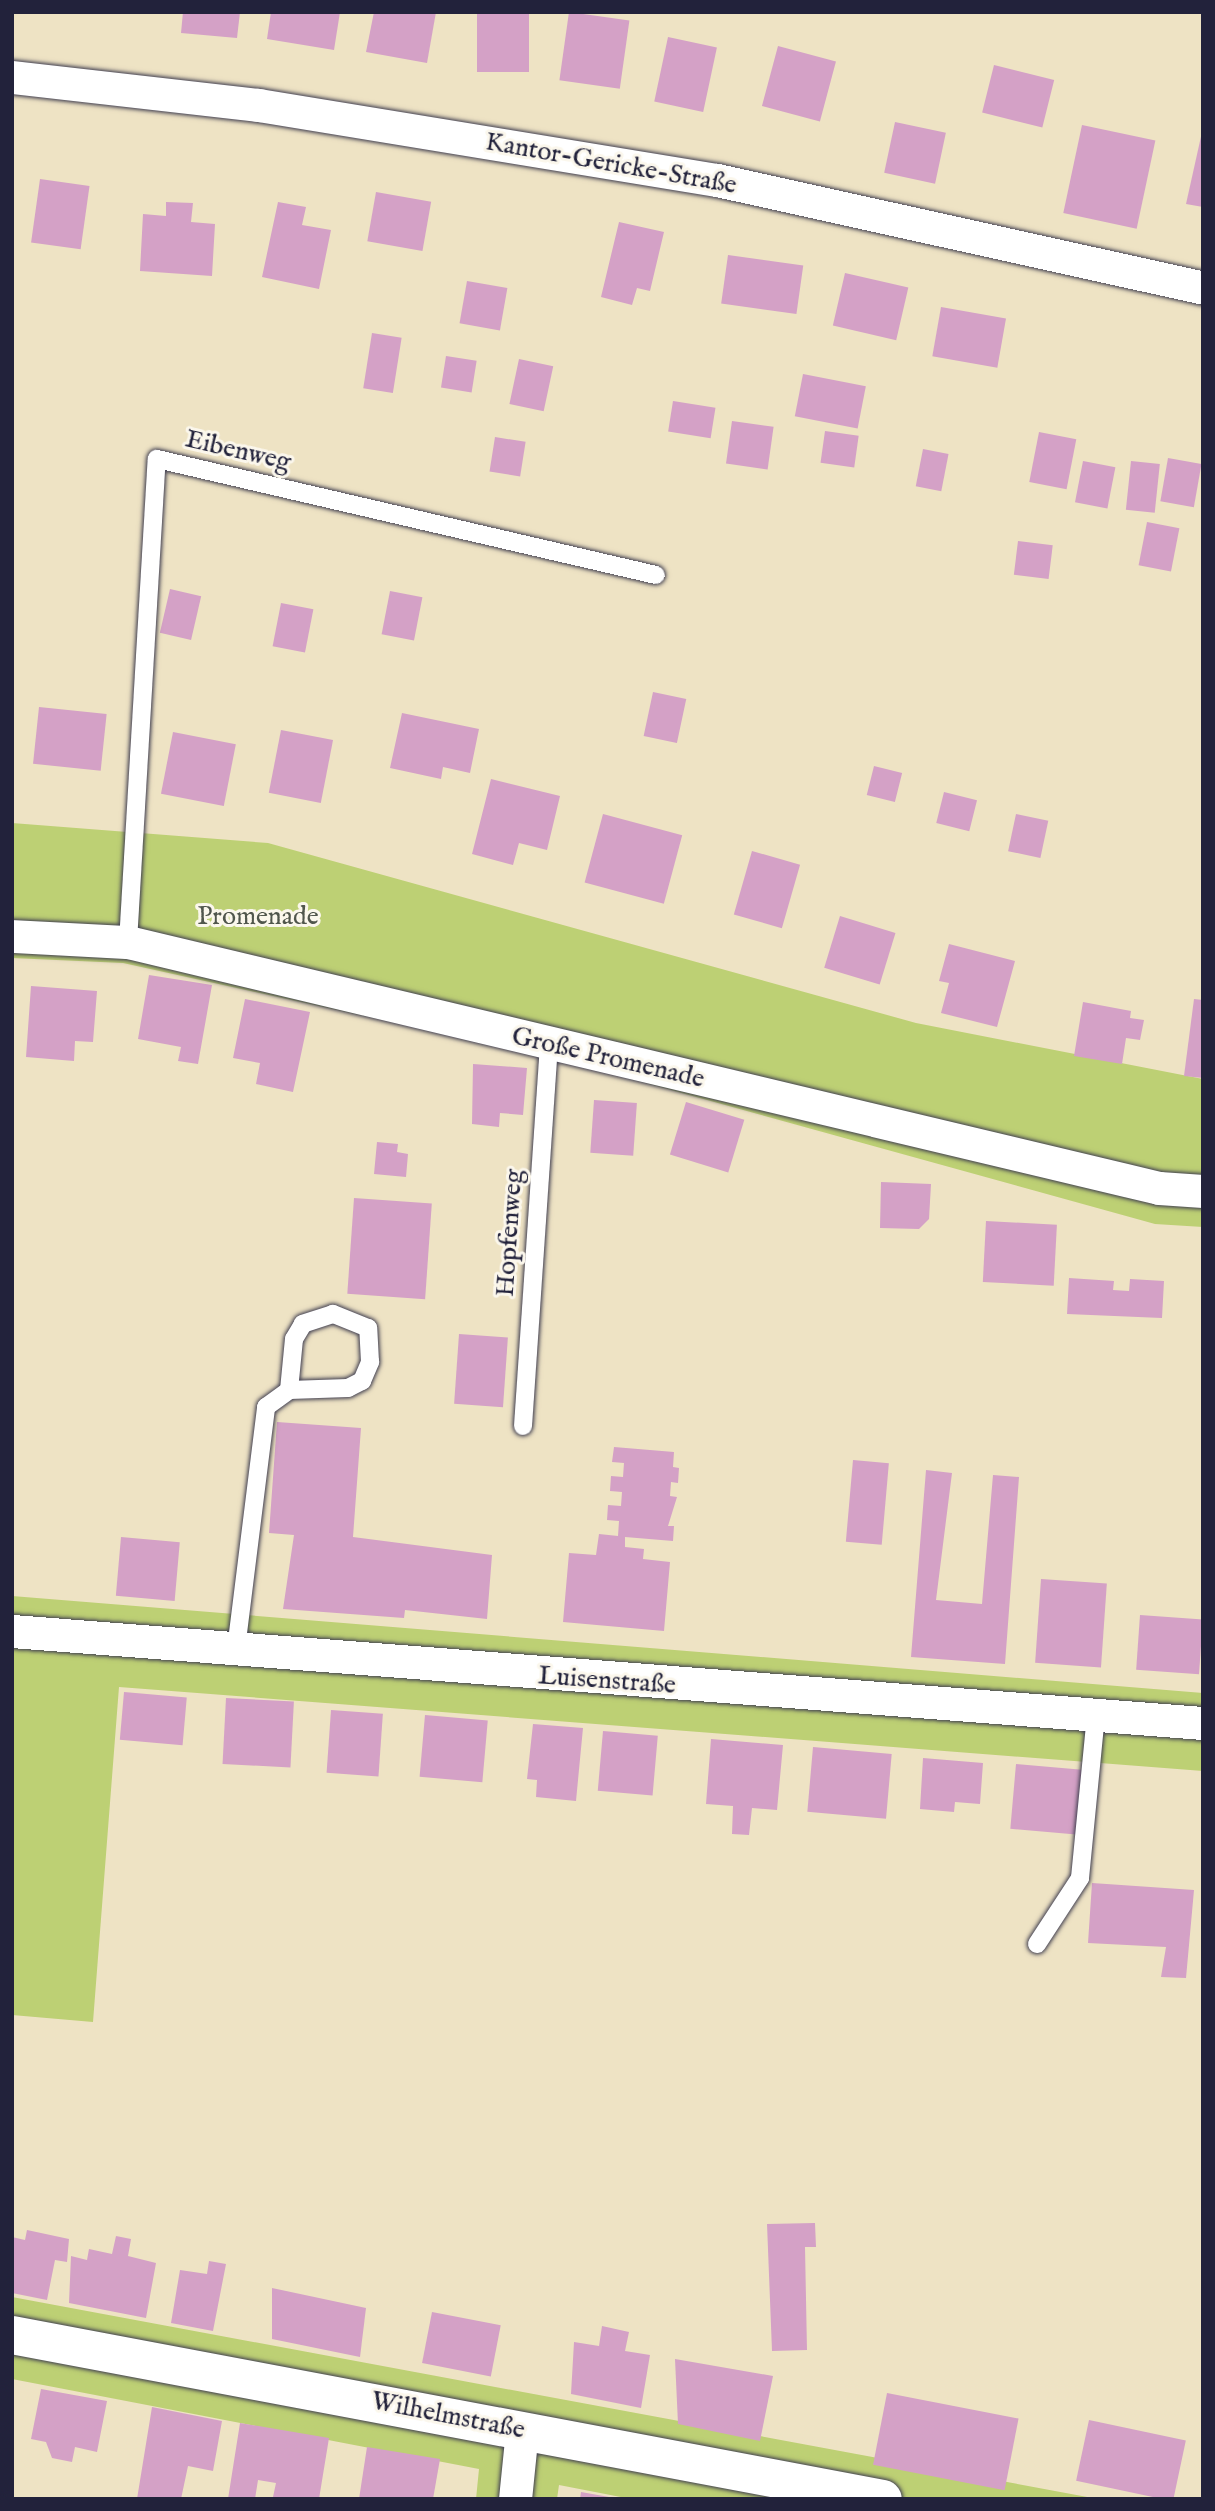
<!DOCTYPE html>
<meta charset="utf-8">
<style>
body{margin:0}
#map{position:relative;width:1215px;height:2511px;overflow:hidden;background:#eee3c4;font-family:"IM FELL English",serif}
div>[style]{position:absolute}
.green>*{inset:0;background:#bdd074}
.building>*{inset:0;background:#d4a1c6;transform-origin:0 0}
.roads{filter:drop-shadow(0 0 2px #413f50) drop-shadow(0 0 2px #413f50)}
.lane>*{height:18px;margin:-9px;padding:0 9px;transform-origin:9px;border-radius:9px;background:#fff}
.street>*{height:33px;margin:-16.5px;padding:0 16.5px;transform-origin:16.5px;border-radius:16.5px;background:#fff}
.secondary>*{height:38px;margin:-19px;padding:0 19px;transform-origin:19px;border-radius:19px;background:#fff}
span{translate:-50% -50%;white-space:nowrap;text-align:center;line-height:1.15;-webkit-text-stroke:6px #fbf7ec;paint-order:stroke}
.street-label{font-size:26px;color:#22223b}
.park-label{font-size:26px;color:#50564c}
.frame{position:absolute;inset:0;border:14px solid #22223b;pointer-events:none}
</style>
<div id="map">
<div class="green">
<div style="clip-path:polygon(12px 823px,268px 843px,916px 1023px,1203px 1079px,1203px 1227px,1155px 1224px,555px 1058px,123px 963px,12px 958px)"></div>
<div style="clip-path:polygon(12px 1596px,1203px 1693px,1203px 1771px,119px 1687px,93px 2022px,12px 2015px)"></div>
<div style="clip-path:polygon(12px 2297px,1098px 2499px,631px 2499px,559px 2485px,557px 2499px,476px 2499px,479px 2469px,12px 2379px)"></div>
</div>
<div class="building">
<div style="clip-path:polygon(183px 12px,240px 12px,237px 38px,181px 33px)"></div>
<div style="clip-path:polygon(271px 12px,340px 12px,334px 50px,267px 39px)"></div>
<div style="clip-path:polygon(374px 12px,436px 12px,427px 63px,366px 52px)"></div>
<div style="left:477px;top:12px;width:52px;height:60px"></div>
<div style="left:569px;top:12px;width:61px;height:69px;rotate:8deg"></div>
<div style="left:668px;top:37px;width:50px;height:66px;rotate:12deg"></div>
<div style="left:778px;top:46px;width:60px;height:62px;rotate:15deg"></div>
<div style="left:994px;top:65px;width:62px;height:49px;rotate:14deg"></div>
<div style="left:895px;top:122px;width:52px;height:52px;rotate:12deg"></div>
<div style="left:1082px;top:125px;width:75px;height:90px;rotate:12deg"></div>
<div style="clip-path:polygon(1202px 132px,1203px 132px,1203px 207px,1186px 204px)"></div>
<div style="left:40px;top:179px;width:50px;height:64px;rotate:8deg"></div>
<div style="left:376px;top:192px;width:56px;height:50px;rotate:10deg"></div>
<div style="clip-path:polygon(166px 202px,193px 203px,191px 222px,215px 224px,212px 276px,140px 271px,143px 214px,166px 216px)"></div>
<div style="clip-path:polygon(278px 202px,306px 207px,302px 225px,331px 230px,319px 289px,262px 277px)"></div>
<div style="clip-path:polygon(619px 222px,664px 232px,650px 291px,637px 288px,632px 305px,601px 297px)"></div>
<div style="left:728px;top:255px;width:76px;height:49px;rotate:8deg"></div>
<div style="left:845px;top:273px;width:65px;height:54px;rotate:13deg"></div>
<div style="left:467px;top:281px;width:41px;height:43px;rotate:10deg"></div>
<div style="left:941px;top:307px;width:66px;height:50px;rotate:10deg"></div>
<div style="left:372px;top:333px;width:30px;height:56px;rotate:9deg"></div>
<div style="left:446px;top:356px;width:31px;height:32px;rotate:9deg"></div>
<div style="left:519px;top:359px;width:35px;height:46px;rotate:12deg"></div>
<div style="left:803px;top:374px;width:64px;height:43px;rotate:11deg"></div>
<div style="left:673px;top:401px;width:43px;height:31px;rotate:9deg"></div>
<div style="left:732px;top:421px;width:42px;height:43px;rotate:8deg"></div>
<div style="left:825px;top:431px;width:34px;height:32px;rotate:8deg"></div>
<div style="left:1039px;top:432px;width:38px;height:51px;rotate:11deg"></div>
<div style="left:495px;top:437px;width:31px;height:35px;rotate:9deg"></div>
<div style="left:923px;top:449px;width:26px;height:38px;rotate:11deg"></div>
<div style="left:1168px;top:458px;width:34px;height:44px;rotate:10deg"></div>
<div style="left:1083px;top:461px;width:33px;height:42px;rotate:11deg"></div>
<div style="left:1131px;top:461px;width:29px;height:49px;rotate:6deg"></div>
<div style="left:1147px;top:522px;width:33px;height:44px;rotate:11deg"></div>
<div style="left:1018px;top:541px;width:35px;height:34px;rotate:7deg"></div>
<div style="left:170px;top:589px;width:32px;height:45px;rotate:13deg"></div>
<div style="left:390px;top:591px;width:33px;height:44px;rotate:11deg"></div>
<div style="left:281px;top:603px;width:33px;height:44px;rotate:11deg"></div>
<div style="left:653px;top:692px;width:34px;height:45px;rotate:12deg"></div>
<div style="left:39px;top:707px;width:68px;height:57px;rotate:6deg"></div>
<div style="clip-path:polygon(402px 713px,479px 729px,470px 773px,443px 767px,441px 779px,390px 768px)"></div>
<div style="left:281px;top:730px;width:53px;height:64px;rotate:11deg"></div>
<div style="left:173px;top:732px;width:64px;height:63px;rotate:11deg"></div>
<div style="left:874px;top:766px;width:29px;height:30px;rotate:14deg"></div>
<div style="clip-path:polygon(491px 779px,560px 796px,547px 850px,519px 843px,513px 865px,472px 854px)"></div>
<div style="left:944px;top:792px;width:34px;height:32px;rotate:14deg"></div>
<div style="left:603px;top:814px;width:82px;height:71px;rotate:15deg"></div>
<div style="left:1016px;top:814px;width:33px;height:38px;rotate:12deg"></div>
<div style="left:752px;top:851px;width:50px;height:66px;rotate:16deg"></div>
<div style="left:840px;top:916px;width:58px;height:54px;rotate:17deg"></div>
<div style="clip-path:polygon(949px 944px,1015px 961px,997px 1027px,941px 1013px,949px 983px,939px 981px)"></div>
<div style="clip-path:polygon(149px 975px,212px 985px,198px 1064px,178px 1061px,181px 1047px,138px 1039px)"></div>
<div style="clip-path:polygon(31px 986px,97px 991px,93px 1042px,75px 1041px,74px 1061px,26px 1057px)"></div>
<div style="clip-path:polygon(245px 999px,310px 1012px,293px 1092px,256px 1084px,260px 1063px,233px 1058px)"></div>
<div style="clip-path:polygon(1194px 999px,1203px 1000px,1203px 1078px,1184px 1076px)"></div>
<div style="clip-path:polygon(1083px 1002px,1131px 1011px,1130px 1018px,1144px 1020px,1140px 1040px,1126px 1038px,1122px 1064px,1074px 1056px)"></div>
<div style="clip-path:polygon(473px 1064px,527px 1068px,523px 1115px,500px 1113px,499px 1127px,472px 1124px)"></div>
<div style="left:594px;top:1100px;width:43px;height:53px;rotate:4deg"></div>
<div style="left:686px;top:1102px;width:61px;height:55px;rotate:17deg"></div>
<div style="clip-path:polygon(377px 1142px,398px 1144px,397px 1152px,408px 1154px,406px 1177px,374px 1174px)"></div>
<div style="clip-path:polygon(881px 1182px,931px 1184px,929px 1219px,919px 1229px,880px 1228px)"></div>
<div style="left:354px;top:1198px;width:78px;height:96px;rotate:4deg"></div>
<div style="left:986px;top:1221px;width:71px;height:61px;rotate:3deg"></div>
<div style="clip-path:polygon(1069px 1278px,1114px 1281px,1113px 1290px,1129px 1291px,1130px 1279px,1164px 1281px,1162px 1318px,1067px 1314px)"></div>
<div style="left:459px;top:1334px;width:49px;height:70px;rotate:4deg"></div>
<div style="clip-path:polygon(277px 1422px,361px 1428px,353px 1537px,492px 1555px,487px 1619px,405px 1610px,404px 1618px,283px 1609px,294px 1535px,269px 1533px)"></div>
<div style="clip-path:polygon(614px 1447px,674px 1452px,673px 1467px,679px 1468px,678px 1483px,671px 1482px,670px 1496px,677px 1497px,668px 1526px,674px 1526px,673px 1541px,625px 1537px,625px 1547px,644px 1549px,643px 1559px,670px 1562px,664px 1631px,563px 1622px,569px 1553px,596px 1555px,599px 1534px,618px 1536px,619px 1521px,607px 1520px,608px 1505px,621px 1506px,622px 1492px,610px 1491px,611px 1476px,623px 1477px,624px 1463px,612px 1462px)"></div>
<div style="left:853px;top:1460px;width:36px;height:82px;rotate:5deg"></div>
<div style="clip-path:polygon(926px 1470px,952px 1473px,936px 1600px,982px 1604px,993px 1475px,1019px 1477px,1005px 1664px,911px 1657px)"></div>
<div style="left:121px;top:1537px;width:59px;height:59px;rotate:5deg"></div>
<div style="left:1041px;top:1579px;width:66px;height:84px;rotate:4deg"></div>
<div style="left:1140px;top:1615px;width:63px;height:55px;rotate:4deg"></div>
<div style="left:124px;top:1692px;width:63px;height:48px;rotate:5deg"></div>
<div style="left:226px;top:1698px;width:68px;height:66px;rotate:3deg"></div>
<div style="left:331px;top:1710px;width:52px;height:63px;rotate:4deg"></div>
<div style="left:425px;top:1715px;width:63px;height:62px;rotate:5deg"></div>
<div style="clip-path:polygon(533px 1724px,583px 1728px,576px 1801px,536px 1797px,537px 1780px,527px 1779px)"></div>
<div style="left:603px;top:1731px;width:55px;height:60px;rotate:5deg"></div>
<div style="clip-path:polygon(711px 1739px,783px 1745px,777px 1810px,752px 1808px,749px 1835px,732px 1834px,733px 1806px,706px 1804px)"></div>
<div style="left:813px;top:1747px;width:79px;height:65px;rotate:5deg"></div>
<div style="clip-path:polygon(923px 1758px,983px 1763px,980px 1804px,955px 1802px,954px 1812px,920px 1809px)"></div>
<div style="left:1016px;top:1764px;width:69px;height:65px;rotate:5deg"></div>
<div style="clip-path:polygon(1092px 1883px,1194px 1890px,1186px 1978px,1161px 1977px,1166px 1947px,1088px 1943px)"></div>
<div style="clip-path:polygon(815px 2223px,816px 2247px,805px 2247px,807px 2350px,772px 2351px,767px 2224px)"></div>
<div style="clip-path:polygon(27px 2230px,69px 2239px,67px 2262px,55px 2260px,47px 2300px,12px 2293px,12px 2237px,25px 2240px)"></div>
<div style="clip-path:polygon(116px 2236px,131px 2239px,128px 2256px,156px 2263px,146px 2318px,69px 2303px,71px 2256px,87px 2260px,89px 2249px,112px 2254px)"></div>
<div style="clip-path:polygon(209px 2261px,226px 2264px,213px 2331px,171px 2323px,180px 2270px,207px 2274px)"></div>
<div style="clip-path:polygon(272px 2288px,366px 2308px,360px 2357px,272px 2339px)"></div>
<div style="left:432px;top:2312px;width:70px;height:52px;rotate:11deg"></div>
<div style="clip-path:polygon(602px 2326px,629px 2332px,625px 2351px,650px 2355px,641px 2408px,571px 2394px,574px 2342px,599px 2346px)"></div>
<div style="clip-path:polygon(675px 2359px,773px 2376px,760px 2441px,678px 2424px)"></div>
<div style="clip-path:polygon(41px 2389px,107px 2401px,97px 2452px,75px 2447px,72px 2462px,52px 2458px,46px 2442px,31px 2439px)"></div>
<div style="left:887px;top:2393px;width:134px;height:73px;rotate:11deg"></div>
<div style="clip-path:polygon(152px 2407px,222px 2421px,213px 2471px,188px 2466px,181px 2499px,137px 2499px)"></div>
<div style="left:1089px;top:2420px;width:99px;height:62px;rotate:12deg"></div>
<div style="clip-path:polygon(240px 2423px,329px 2438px,319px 2499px,273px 2497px,276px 2483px,258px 2480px,255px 2499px,228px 2499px)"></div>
<div style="clip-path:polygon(367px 2447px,440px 2459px,433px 2499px,359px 2499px)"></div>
<div style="clip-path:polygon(581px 2492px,609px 2497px,609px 2499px,580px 2499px)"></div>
</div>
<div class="roads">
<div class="lane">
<div style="left:128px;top:942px;width:484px;rotate:-86.6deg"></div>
<div style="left:157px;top:459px;width:512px;rotate:13.09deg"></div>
<div style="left:523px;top:1426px;width:383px;rotate:-86.1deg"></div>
<div style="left:236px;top:1649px;width:244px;rotate:-82.9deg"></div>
<div style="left:266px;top:1407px;width:29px;rotate:-36deg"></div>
<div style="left:289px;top:1390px;width:59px;rotate:-1.9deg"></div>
<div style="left:348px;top:1388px;width:16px;rotate:-27deg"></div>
<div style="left:362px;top:1381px;width:21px;rotate:-67deg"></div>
<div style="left:370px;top:1362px;width:34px;rotate:-93deg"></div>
<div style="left:368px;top:1328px;width:38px;rotate:-158deg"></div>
<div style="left:333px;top:1314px;width:32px;rotate:162deg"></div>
<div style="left:303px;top:1324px;width:17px;rotate:121deg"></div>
<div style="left:294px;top:1339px;width:51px;rotate:95.6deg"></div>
<div style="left:1037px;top:1944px;width:79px;rotate:-56.9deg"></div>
<div style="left:1080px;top:1878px;width:164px;rotate:-84.4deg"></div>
</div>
<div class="street">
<div style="left:12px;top:77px;width:248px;rotate:6.5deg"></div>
<div style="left:258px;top:105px;width:465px;rotate:9.3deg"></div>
<div style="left:717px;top:180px;width:498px;rotate:12.5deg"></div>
<div style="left:12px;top:936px;width:116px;rotate:3deg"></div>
<div style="left:128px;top:942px;width:1060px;rotate:13.42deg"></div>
<div style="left:1159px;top:1188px;width:44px;rotate:3.9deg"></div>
<div style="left:12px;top:1631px;width:1195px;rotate:4.42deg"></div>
<div style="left:515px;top:2499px;width:69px;rotate:-84.2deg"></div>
</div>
<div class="secondary">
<div style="left:12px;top:2335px;width:886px;rotate:10.66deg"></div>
</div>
</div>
<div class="street-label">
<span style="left:611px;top:164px;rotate:10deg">Kantor-Gericke-Straße</span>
<span style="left:238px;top:451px;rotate:13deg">Eibenweg</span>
<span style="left:608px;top:1058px;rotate:13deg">Große Promenade</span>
<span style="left:510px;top:1233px;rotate:-86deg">Hopfenweg</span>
<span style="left:607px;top:1681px;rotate:4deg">Luisenstraße</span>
<span style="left:448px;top:2416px;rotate:11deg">Wilhelmstraße</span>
</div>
<div class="park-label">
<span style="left:258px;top:917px">Promenade</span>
</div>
<div class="frame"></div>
</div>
